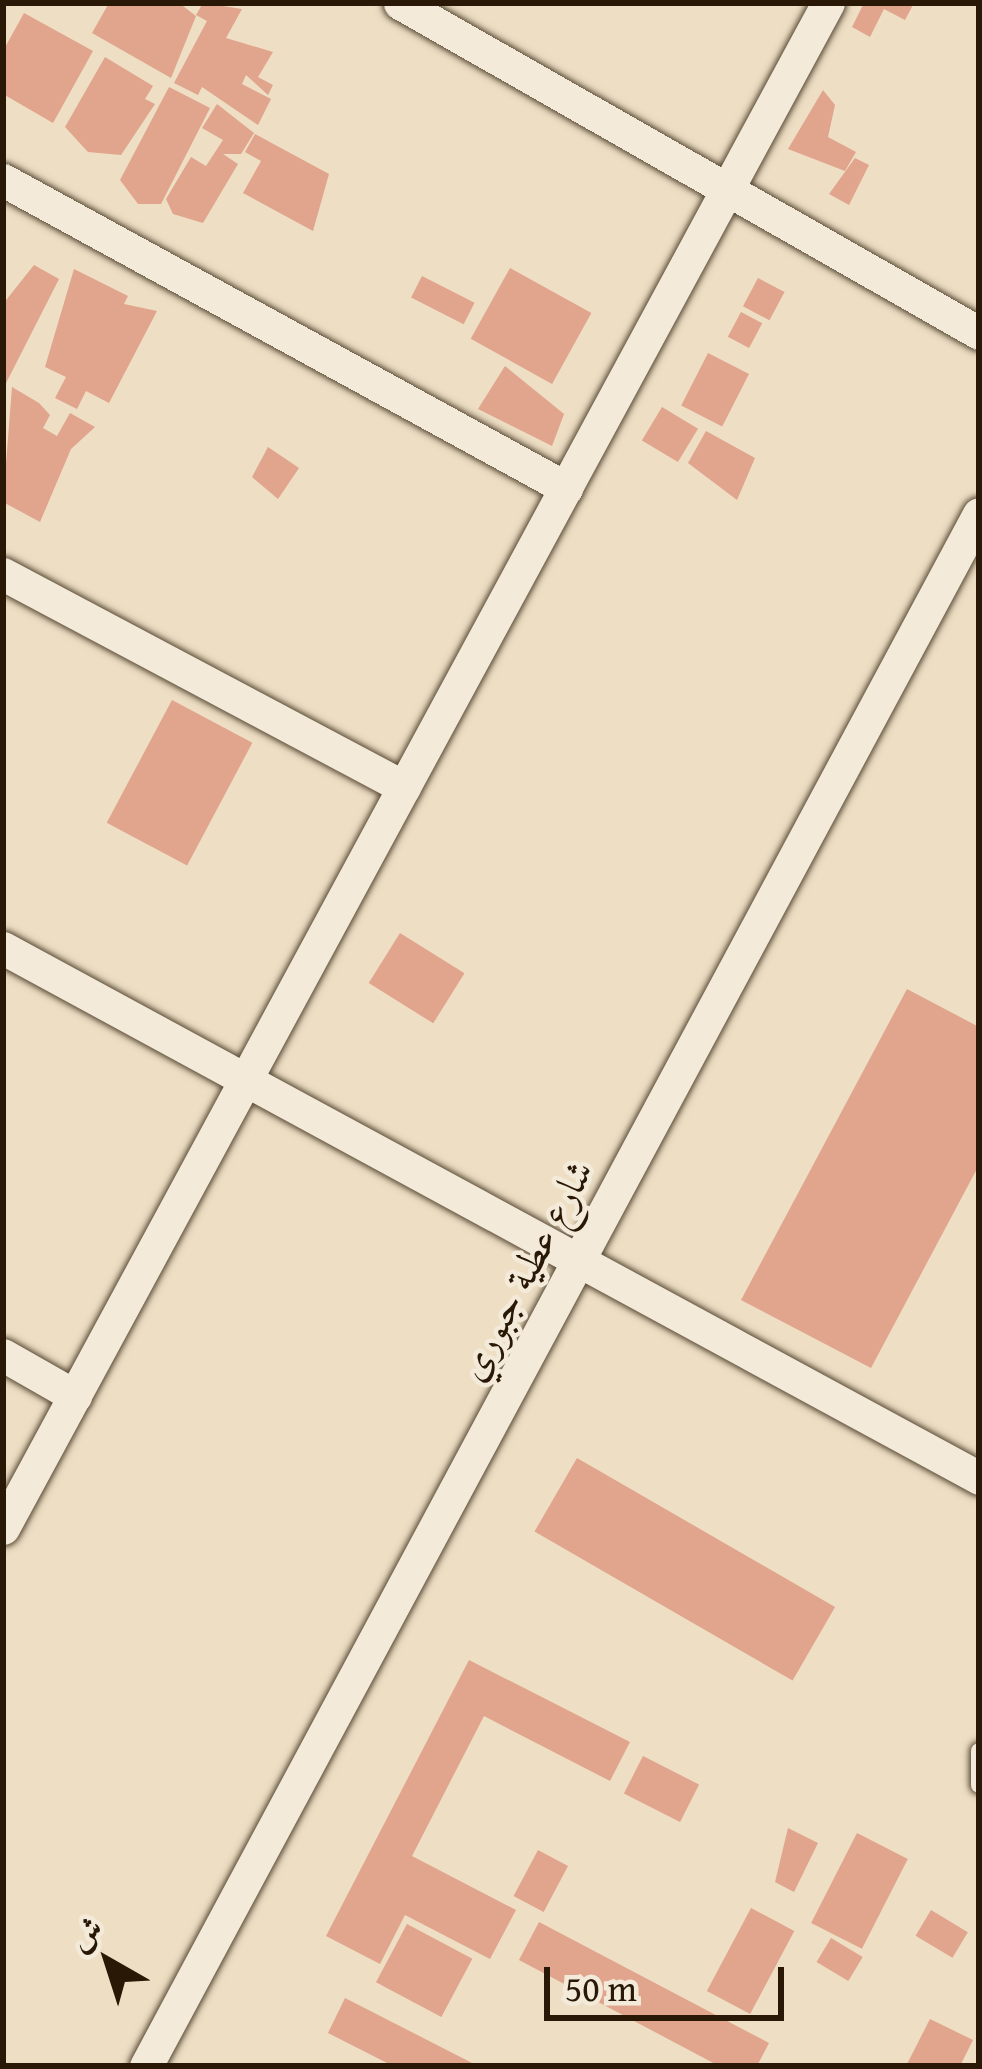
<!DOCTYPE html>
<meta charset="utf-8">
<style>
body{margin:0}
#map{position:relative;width:982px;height:2069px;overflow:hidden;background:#eddec4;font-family:"Gentium Book Plus",Amiri,serif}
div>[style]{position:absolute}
.building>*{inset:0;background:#e1a48c;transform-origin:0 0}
.roads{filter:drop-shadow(0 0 3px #594a35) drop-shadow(0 0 3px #594a35)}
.lane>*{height:16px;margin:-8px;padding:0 8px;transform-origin:8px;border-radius:8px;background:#f3ead9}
.street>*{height:33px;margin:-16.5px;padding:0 16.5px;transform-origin:16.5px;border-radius:16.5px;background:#f3ead9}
span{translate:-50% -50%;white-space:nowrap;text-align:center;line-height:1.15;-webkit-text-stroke:9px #f3ead9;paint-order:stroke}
.street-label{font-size:39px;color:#281805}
.frame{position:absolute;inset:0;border:6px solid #281805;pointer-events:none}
.north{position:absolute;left:48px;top:1901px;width:120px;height:120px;-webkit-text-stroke:9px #f3ead9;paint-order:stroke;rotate:321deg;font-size:33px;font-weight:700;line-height:48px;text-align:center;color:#281805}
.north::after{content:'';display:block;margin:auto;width:42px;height:54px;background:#281805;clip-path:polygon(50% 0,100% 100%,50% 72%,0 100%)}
.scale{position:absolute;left:544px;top:1967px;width:240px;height:54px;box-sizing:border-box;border:6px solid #281805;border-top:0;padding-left:15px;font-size:36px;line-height:42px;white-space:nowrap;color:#281805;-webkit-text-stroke:9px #f3ead9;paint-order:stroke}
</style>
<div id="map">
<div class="building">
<div style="clip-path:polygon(109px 3px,179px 3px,196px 16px,171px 78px,92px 33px)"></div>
<div style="clip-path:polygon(203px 3px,242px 9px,226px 38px,273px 52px,258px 77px,273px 85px,268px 95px,246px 75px,242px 84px,271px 99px,258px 125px,202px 87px,198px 95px,174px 83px,207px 21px,196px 15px)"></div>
<div style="clip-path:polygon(864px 3px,914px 3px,905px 20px,884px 9px,870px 37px,852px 27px)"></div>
<div style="clip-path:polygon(24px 13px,93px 51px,53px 123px,3px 94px,3px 51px)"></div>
<div style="clip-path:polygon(105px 57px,153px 86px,145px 99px,155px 104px,121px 155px,88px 152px,65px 127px)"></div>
<div style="clip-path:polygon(169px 87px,210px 108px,161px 204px,138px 204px,120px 180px)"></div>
<div style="clip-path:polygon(823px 90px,835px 105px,828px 137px,856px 152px,845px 171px,788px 149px)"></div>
<div style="clip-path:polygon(217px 104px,254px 133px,241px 154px,223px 154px,238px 164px,203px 223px,173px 214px,166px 199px,191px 157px,206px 166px,223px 140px,202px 128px)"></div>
<div style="clip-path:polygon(255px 134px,329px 174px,313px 231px,243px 193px,261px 161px,245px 152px)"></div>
<div style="clip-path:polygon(855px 158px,869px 165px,849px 205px,829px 194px)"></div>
<div style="clip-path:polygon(34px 265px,59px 279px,3px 389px,3px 304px)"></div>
<div style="left:510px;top:268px;width:93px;height:81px;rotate:29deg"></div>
<div style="clip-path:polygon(74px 269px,128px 296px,124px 304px,157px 311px,109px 403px,86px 391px,77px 409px,55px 398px,66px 377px,45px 367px)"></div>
<div style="left:422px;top:276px;width:59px;height:24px;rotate:27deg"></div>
<div style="left:758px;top:278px;width:30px;height:32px;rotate:28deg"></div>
<div style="left:741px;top:312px;width:24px;height:28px;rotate:28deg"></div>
<div style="left:708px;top:353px;width:46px;height:59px;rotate:27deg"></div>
<div style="clip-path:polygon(505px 366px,564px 414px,552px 446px,478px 409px)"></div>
<div style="clip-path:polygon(12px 387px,39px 403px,50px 415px,43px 428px,57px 436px,70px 413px,95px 427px,71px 449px,40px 522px,3px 502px)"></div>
<div style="left:662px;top:407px;width:42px;height:39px;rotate:31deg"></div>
<div style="clip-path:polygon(706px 431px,755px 458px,737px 500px,688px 463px)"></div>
<div style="clip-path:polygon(268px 447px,299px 468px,278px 499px,252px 477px)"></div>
<div style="left:172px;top:700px;width:91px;height:139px;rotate:28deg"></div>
<div style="left:400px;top:933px;width:76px;height:59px;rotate:32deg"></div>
<div style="clip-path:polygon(907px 989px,979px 1027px,979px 1165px,871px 1368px,741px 1300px)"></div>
<div style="left:577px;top:1458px;width:298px;height:85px;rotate:30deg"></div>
<div style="clip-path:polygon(469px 1660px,630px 1742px,610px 1781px,484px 1716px,412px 1856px,516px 1910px,490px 1959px,405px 1915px,380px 1964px,326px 1936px)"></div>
<div style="left:643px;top:1756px;width:63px;height:42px;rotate:27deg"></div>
<div style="clip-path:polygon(788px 1828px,818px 1843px,794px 1892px,775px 1882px)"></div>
<div style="left:857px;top:1833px;width:57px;height:101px;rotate:27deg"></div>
<div style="left:538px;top:1850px;width:34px;height:52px;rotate:28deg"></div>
<div style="left:751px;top:1908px;width:49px;height:94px;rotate:28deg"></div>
<div style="left:931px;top:1910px;width:43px;height:30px;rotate:31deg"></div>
<div style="clip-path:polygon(539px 1922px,769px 2043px,757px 2066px,719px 2066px,519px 1960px)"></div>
<div style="left:407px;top:1924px;width:74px;height:66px;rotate:28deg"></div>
<div style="left:831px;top:1938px;width:37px;height:28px;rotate:31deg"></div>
<div style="clip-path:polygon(345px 1998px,478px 2066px,393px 2066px,328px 2033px)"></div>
<div style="clip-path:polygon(930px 2019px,973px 2040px,960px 2066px,906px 2066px)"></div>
</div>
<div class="roads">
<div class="lane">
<div style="left:979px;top:1751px;width:34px;rotate:90deg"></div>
</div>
<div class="street">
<div style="left:400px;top:3px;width:666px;rotate:29.68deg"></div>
<div style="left:3px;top:180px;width:642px;rotate:28.68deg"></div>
<div style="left:3px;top:574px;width:454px;rotate:28deg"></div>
<div style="left:3px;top:948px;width:1111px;rotate:28.5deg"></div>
<div style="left:3px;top:1355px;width:83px;rotate:29.7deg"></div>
<div style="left:3px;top:1528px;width:1734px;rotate:-61.59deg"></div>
<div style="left:146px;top:2066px;width:1761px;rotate:-61.78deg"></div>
</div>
</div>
<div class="street-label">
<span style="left:525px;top:1270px;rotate:-62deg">شارع عطية جبوري</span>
</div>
<div class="frame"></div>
<div class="north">ش</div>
<div class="scale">50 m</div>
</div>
